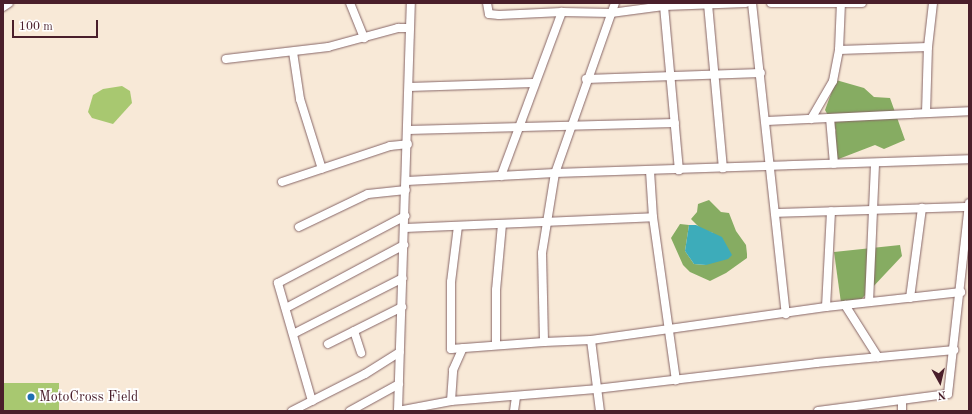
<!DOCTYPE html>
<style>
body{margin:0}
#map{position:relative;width:972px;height:414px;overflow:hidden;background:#f8e9d7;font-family:"Old Standard TT",serif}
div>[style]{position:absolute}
.green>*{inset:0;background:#a8c870;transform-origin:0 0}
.forest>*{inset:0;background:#86ac62}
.water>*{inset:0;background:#3dacba}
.roads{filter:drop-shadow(0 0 1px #876667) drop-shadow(0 0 1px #876667)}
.minor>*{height:8px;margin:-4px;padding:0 4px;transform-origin:4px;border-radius:4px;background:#fff}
.dots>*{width:11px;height:11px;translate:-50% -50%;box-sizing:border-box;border:2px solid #fff;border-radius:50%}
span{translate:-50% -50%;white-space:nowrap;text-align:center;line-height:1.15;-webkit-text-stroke:3.5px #fff;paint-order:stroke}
.poi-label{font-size:14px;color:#4a1f2b}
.left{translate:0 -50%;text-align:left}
.frame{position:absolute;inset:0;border:4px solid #4a1f2b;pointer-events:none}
.north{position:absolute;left:920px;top:362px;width:40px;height:40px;-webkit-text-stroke:3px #fff;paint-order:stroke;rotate:172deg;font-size:11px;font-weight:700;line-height:16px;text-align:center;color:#4a1f2b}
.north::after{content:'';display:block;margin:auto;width:14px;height:18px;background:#4a1f2b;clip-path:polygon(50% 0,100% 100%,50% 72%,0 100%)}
.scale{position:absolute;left:12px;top:20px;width:86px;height:18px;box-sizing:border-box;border:2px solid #4a1f2b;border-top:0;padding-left:5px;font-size:12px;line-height:14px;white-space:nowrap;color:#4a1f2b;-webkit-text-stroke:3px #fff;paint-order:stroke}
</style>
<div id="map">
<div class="green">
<div style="clip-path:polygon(122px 86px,130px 91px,132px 103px,113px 124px,92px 118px,88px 112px,93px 95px,103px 89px)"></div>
<div style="left:3px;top:383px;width:56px;height:28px"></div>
</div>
<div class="forest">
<div style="clip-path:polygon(836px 80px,864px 88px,874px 97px,890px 98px,905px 140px,884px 149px,875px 145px,836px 160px,832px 142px,836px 130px,825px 110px)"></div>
<div style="clip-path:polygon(709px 200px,721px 212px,729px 213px,736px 231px,746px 245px,747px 254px,747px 258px,726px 273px,710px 281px,690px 272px,683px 265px,671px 238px,680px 224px,689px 225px,685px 251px,694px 264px,706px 265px,713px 233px,701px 229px,691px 219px,697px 212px,698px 204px)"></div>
<div style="clip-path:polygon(900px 245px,902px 256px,855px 306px,842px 310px,834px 252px)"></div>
</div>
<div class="water">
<div style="clip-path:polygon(689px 225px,696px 225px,722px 237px,732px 255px,728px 259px,706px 265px,694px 264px,685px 251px)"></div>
</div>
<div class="roads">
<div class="minor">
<div style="left:350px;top:3px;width:38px;rotate:68deg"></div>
<div style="left:487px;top:3px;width:11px;rotate:80deg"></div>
<div style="left:489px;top:14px;width:10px;rotate:6deg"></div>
<div style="left:499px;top:15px;width:63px;rotate:-2.7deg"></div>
<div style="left:562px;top:12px;width:49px;rotate:1.2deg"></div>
<div style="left:611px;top:13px;width:53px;rotate:-7.5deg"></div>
<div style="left:664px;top:6px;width:82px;rotate:-2.1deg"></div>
<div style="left:615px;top:3px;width:180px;rotate:109.4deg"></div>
<div style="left:555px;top:173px;width:81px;rotate:99.2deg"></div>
<div style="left:542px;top:253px;width:89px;rotate:88.7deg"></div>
<div style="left:544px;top:342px;width:47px;rotate:-2.4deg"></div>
<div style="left:591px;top:340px;width:237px;rotate:-8deg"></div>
<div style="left:826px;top:307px;width:136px;rotate:-6.3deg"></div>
<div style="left:752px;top:3px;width:313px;rotate:83.8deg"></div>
<div style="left:771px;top:3px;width:91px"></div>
<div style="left:708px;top:4px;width:165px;rotate:84.8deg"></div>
<div style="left:664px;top:6px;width:165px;rotate:84.8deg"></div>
<div style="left:3px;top:7px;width:7px;rotate:-34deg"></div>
<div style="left:839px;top:50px;width:47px;rotate:-87.6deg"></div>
<div style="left:293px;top:52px;width:48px;rotate:81.5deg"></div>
<div style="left:300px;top:99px;width:73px;rotate:72.6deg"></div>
<div style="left:226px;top:59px;width:103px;rotate:-6.7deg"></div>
<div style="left:328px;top:47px;width:73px;rotate:-15.2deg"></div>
<div style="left:398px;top:28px;width:12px"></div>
<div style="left:586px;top:79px;width:175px;rotate:-2deg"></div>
<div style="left:409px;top:87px;width:124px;rotate:-1.8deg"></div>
<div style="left:926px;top:113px;width:66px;rotate:-88.3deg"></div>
<div style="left:830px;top:118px;width:46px;rotate:85deg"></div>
<div style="left:811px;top:119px;width:44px;rotate:-59.9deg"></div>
<div style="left:833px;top:81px;width:32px;rotate:-79deg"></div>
<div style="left:839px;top:50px;width:89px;rotate:-1.9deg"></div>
<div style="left:928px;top:47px;width:44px;rotate:-83.5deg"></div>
<div style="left:767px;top:121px;width:202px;rotate:-2.8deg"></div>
<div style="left:408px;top:130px;width:267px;rotate:-1.5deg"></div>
<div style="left:650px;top:171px;width:46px;rotate:86.3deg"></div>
<div style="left:653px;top:217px;width:165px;rotate:82deg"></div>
<div style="left:501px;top:176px;width:175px;rotate:-69.6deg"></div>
<div style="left:407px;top:181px;width:148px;rotate:-3.1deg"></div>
<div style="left:555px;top:173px;width:414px;rotate:-1.9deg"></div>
<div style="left:282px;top:182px;width:114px;rotate:-18.4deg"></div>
<div style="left:390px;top:146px;width:18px;rotate:-6deg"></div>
<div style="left:775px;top:213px;width:194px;rotate:-1.8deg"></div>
<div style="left:458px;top:226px;width:56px;rotate:97.1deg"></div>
<div style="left:451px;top:282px;width:67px;rotate:90deg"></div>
<div style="left:451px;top:349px;width:93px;rotate:-4.3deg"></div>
<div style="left:299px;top:227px;width:76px;rotate:-25.6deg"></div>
<div style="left:368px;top:194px;width:38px;rotate:-6deg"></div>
<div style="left:405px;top:228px;width:248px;rotate:-2.5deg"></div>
<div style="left:910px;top:298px;width:91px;rotate:-82.4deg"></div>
<div style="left:869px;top:302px;width:139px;rotate:-87.5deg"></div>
<div style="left:845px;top:305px;width:62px;rotate:57.6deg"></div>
<div style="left:826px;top:307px;width:96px;rotate:-87deg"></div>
<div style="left:286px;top:308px;width:134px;rotate:-28.1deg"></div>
<div style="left:354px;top:331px;width:23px;rotate:72deg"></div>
<div style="left:293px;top:334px;width:123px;rotate:-27deg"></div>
<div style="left:591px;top:340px;width:72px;rotate:82.8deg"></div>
<div style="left:328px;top:344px;width:83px;rotate:-26.6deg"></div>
<div style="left:496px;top:345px;width:55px;rotate:-90deg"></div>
<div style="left:496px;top:290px;width:66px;rotate:-84.8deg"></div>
<div style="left:312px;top:401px;width:123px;rotate:-106.1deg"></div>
<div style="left:278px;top:283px;width:144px;rotate:-27.8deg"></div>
<div style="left:451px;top:401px;width:145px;rotate:-4.7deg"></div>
<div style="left:596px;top:389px;width:222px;rotate:-6.7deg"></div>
<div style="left:816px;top:363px;width:139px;rotate:-5.4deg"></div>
<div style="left:292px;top:411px;width:82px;rotate:-26.9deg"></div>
<div style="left:365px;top:374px;width:41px;rotate:-32.2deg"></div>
<div style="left:350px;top:411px;width:56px;rotate:-28.9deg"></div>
<div style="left:398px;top:411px;width:408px;rotate:-88.2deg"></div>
<div style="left:398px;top:411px;width:54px;rotate:-10.7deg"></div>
<div style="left:451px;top:401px;width:31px;rotate:-86deg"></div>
<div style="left:453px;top:370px;width:24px;rotate:-66deg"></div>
<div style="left:514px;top:411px;width:14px;rotate:-82deg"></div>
<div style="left:818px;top:411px;width:131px;rotate:-7.5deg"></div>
<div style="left:948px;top:394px;width:192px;rotate:-83.7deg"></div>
<div style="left:902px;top:411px;width:10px;rotate:-90deg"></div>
</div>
</div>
<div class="dots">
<div style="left:31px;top:397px;background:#1f6fb2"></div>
</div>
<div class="poi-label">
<span class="left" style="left:39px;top:397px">MotoCross Field</span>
</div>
<div class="frame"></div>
<div class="north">N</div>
<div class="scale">100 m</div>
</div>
